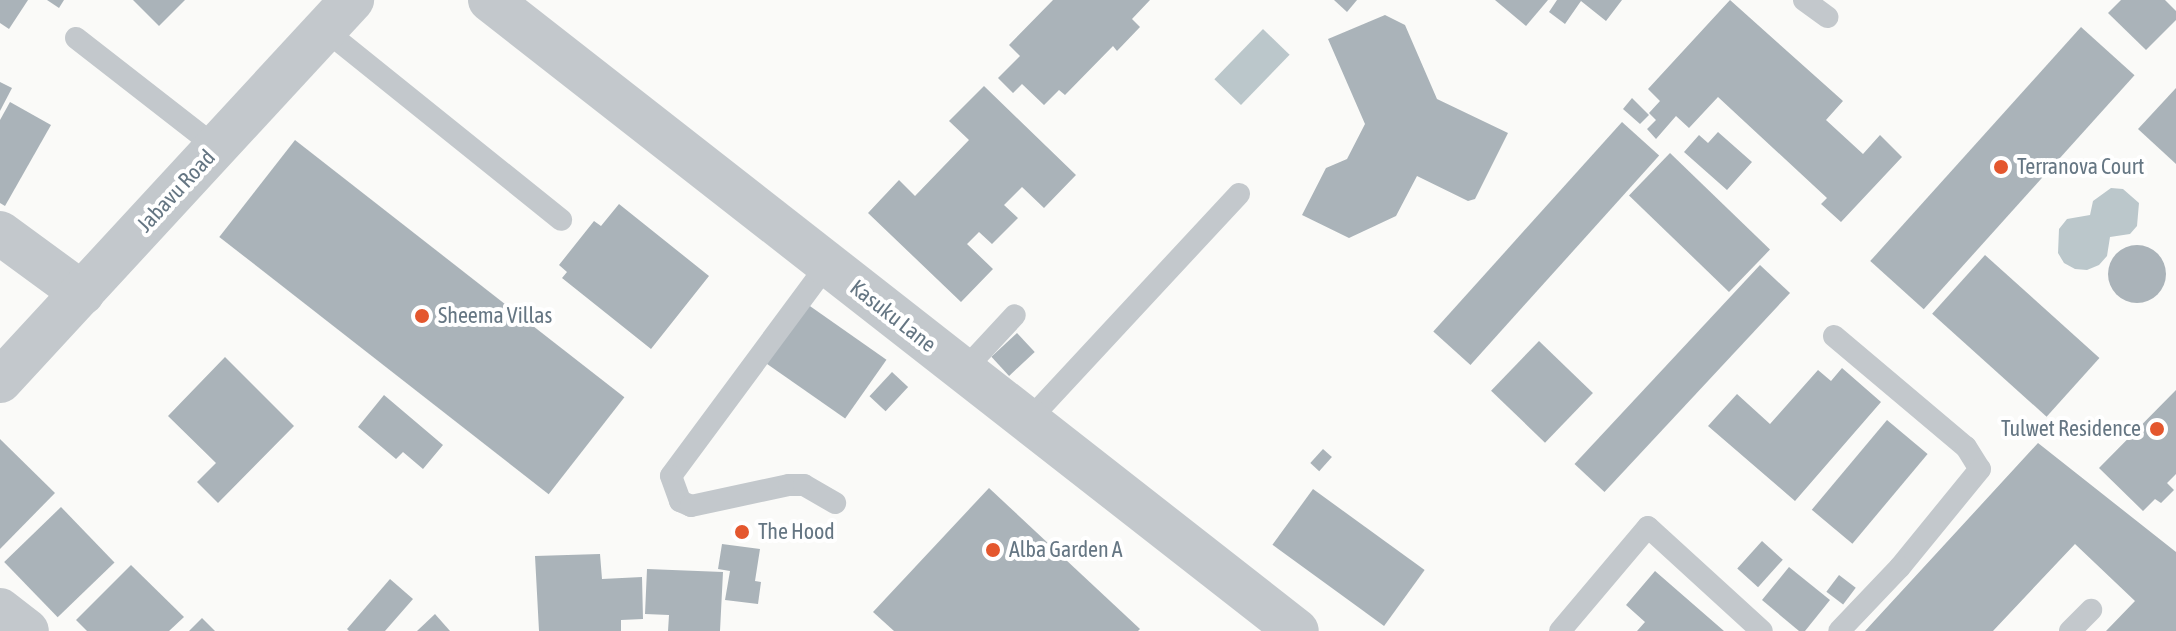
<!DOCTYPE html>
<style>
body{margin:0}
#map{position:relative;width:2176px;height:631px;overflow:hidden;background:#fafaf8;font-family:"Asap Condensed",sans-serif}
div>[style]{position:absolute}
.water>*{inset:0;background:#bbc7cb;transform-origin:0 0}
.building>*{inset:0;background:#aab3b9;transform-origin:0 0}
.round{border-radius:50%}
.lane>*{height:22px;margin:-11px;padding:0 11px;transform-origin:11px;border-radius:11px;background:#c3c8cc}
.street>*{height:44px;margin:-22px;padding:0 22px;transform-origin:22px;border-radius:22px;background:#c3c8cc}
.dots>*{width:22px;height:22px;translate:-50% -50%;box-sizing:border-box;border:4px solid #fff;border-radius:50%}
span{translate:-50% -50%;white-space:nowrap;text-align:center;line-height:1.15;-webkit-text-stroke:8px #fff;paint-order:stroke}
.poi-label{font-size:22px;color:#657683}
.left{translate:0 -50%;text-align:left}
.right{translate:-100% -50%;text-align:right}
.street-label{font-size:22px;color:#657683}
</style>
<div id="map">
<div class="water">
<div style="left:1263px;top:29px;width:37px;height:70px;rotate:44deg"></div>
<div style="clip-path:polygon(2111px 188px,2123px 189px,2139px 203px,2137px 226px,2130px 234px,2110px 237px,2107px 256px,2099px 265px,2087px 270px,2075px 269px,2064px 263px,2058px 253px,2059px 229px,2067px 219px,2090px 215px,2093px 201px)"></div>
</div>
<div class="building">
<div style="clip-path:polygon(0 0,28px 0,9px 29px,0 23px)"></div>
<div style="clip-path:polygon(47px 0,64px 0,59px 8px)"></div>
<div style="clip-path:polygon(133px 0,185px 0,159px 26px)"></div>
<div style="clip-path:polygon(1053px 0,1150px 0,1132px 19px,1140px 27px,1117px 51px,1113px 46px,1065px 95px,1059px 90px,1044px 105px,1022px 84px,1013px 93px,998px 78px,1020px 56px,1009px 45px)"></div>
<div style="clip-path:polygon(1334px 0,1357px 0,1347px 12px)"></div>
<div style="clip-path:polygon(1495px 0,1548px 0,1526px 26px)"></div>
<div style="clip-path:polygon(1557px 0,1622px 0,1606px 21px,1581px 1px,1565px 24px,1549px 12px)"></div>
<div style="clip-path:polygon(1730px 0,1843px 101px,1826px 120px,1863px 154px,1880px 135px,1902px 157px,1841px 222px,1821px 204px,1827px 198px,1718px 97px,1689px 128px,1676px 116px,1656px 139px,1647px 129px,1656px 120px,1649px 113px,1660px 101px,1648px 89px)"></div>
<div style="clip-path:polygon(2121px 0,2165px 0,2176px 11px,2176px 20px,2146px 50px,2108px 13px)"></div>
<div style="clip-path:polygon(1385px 15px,1405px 25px,1437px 99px,1508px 133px,1475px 199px,1468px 201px,1417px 176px,1396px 216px,1349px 238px,1302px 215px,1326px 168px,1347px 159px,1365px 124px,1328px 39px)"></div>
<div style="left:2081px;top:27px;width:72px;height:315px;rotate:42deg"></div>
<div style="clip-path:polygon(0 82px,12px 88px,0 111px)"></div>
<div style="clip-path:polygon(984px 86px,1076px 175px,1044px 208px,1022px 187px,1004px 205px,1018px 218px,992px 244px,979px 232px,967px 244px,993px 269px,961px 302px,868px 213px,899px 180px,915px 196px,969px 140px,949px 121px)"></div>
<div style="clip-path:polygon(2176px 88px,2176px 164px,2138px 129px)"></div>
<div style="clip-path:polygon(1632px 98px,1649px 115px,1640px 124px,1623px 109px)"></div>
<div style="clip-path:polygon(10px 102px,51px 125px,5px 206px,0 203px,0 120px)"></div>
<div style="left:1622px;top:122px;width:50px;height:282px;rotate:42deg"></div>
<div style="clip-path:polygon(1718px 132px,1752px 162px,1727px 190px,1684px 152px,1699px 135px,1708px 143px)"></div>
<div style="left:295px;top:140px;width:418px;height:123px;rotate:38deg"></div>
<div style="left:1670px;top:153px;width:139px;height:59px;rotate:44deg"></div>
<div style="clip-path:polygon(619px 204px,709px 276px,651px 349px,562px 278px,567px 272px,559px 265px,594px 221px,601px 226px)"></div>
<div class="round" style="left:2108px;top:245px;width:58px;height:58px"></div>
<div style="left:1985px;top:255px;width:154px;height:79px;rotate:42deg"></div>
<div style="left:1760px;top:265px;width:41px;height:272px;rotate:43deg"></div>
<div style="left:807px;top:304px;width:97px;height:72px;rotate:35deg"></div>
<div style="left:1017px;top:333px;width:26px;height:35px;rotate:47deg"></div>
<div style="left:1539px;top:341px;width:75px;height:69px;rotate:44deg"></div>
<div style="clip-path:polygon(225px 357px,294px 426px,218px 503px,197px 482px,216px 463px,168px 416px)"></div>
<div style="clip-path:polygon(1842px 368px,1881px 402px,1795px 501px,1708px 426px,1737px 394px,1770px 424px,1818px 370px,1831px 381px)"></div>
<div style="left:892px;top:372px;width:22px;height:33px;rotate:43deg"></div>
<div style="clip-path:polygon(2176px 390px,2176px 474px,2167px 483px,2174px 490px,2161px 503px,2155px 499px,2143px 511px,2099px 468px)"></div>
<div style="clip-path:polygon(384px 395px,443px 445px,423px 469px,403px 452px,396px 459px,358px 427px)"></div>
<div style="left:1887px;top:420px;width:53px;height:117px;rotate:40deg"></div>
<div style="clip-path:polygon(0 439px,55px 493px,0 549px)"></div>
<div style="clip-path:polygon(2038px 443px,2176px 552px,2176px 631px,2106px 631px,2135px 601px,2075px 544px,1993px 631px,1865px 631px)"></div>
<div style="left:1323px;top:449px;width:12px;height:19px;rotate:42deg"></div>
<div style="clip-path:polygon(989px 488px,1140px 629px,1138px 631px,894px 631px,873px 612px)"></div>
<div style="left:1313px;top:489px;width:138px;height:69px;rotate:36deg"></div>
<div style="left:61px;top:507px;width:77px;height:79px;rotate:46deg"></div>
<div style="left:1762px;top:541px;width:28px;height:37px;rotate:42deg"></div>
<div style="clip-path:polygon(722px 544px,760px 549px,755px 581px,761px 582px,758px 604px,725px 600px,730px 571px,718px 569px)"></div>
<div style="clip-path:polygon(600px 554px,602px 579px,642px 577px,643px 619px,621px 620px,621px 631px,539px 631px,535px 556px)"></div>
<div style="clip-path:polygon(131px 565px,184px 617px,169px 631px,87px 631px,76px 620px)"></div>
<div style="clip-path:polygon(1789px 567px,1830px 600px,1805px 631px,1799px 631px,1762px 600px)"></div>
<div style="clip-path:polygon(647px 569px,723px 572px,720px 631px,668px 631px,669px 615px,645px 614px)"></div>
<div style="clip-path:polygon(1655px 571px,1724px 631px,1637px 631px,1645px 622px,1626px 605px)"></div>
<div style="left:1839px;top:575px;width:21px;height:21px;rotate:37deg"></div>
<div style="clip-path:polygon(390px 579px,413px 599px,385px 631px,349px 631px,347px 629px)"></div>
<div style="clip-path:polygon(435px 614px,450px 631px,417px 631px)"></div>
<div style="clip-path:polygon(202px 618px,215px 631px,189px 631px)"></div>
</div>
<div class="lane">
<div style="left:1804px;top:0;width:29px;rotate:36deg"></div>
<div style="left:325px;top:30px;width:303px;rotate:38.8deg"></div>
<div style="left:76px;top:38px;width:177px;rotate:37.9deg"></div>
<div style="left:827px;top:265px;width:262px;rotate:126.5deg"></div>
<div style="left:671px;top:476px;width:27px;rotate:70deg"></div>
<div style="left:680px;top:501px;width:12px;rotate:24deg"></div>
<div style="left:691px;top:506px;width:100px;rotate:-12.1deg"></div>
<div style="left:789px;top:485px;width:15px"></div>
<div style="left:804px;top:485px;width:36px;rotate:30deg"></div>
<div style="left:1834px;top:336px;width:172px;rotate:40.1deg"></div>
<div style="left:1966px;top:447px;width:26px;rotate:58deg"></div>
<div style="left:1980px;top:469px;width:127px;rotate:129.2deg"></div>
<div style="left:1900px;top:567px;width:88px;rotate:133.6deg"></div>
<div style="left:963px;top:371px;width:76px;rotate:-47.1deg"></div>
<div style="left:1028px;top:421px;width:310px;rotate:-47.1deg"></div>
<div style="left:1560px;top:631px;width:136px;rotate:-49.8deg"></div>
<div style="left:1648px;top:527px;width:154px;rotate:42.4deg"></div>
<div style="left:2070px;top:631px;width:30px;rotate:-45deg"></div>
</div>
<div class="street">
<div style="left:490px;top:0;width:1024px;rotate:38.02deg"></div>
<div style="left:0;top:233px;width:102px;rotate:36.2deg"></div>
<div style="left:0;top:381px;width:519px;rotate:-47.27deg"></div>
<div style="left:0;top:610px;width:34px;rotate:38deg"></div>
</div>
<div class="dots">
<div style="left:2001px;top:167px;background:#e4572e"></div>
<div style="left:422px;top:316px;background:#e4572e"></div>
<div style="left:2157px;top:429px;background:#e4572e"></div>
<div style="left:742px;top:532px;background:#e4572e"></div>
<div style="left:993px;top:550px;background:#e4572e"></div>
</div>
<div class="poi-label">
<span class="left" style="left:2017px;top:167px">Terranova Court</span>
<span class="left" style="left:438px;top:316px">Sheema Villas</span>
<span class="right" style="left:2141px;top:429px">Tulwet Residence</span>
<span class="left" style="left:758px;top:532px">The Hood</span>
<span class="left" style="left:1009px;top:550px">Alba Garden A</span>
</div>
<div class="street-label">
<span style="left:176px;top:191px;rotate:-47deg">Jabavu Road</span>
<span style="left:893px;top:316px;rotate:38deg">Kasuku Lane</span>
</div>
</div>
